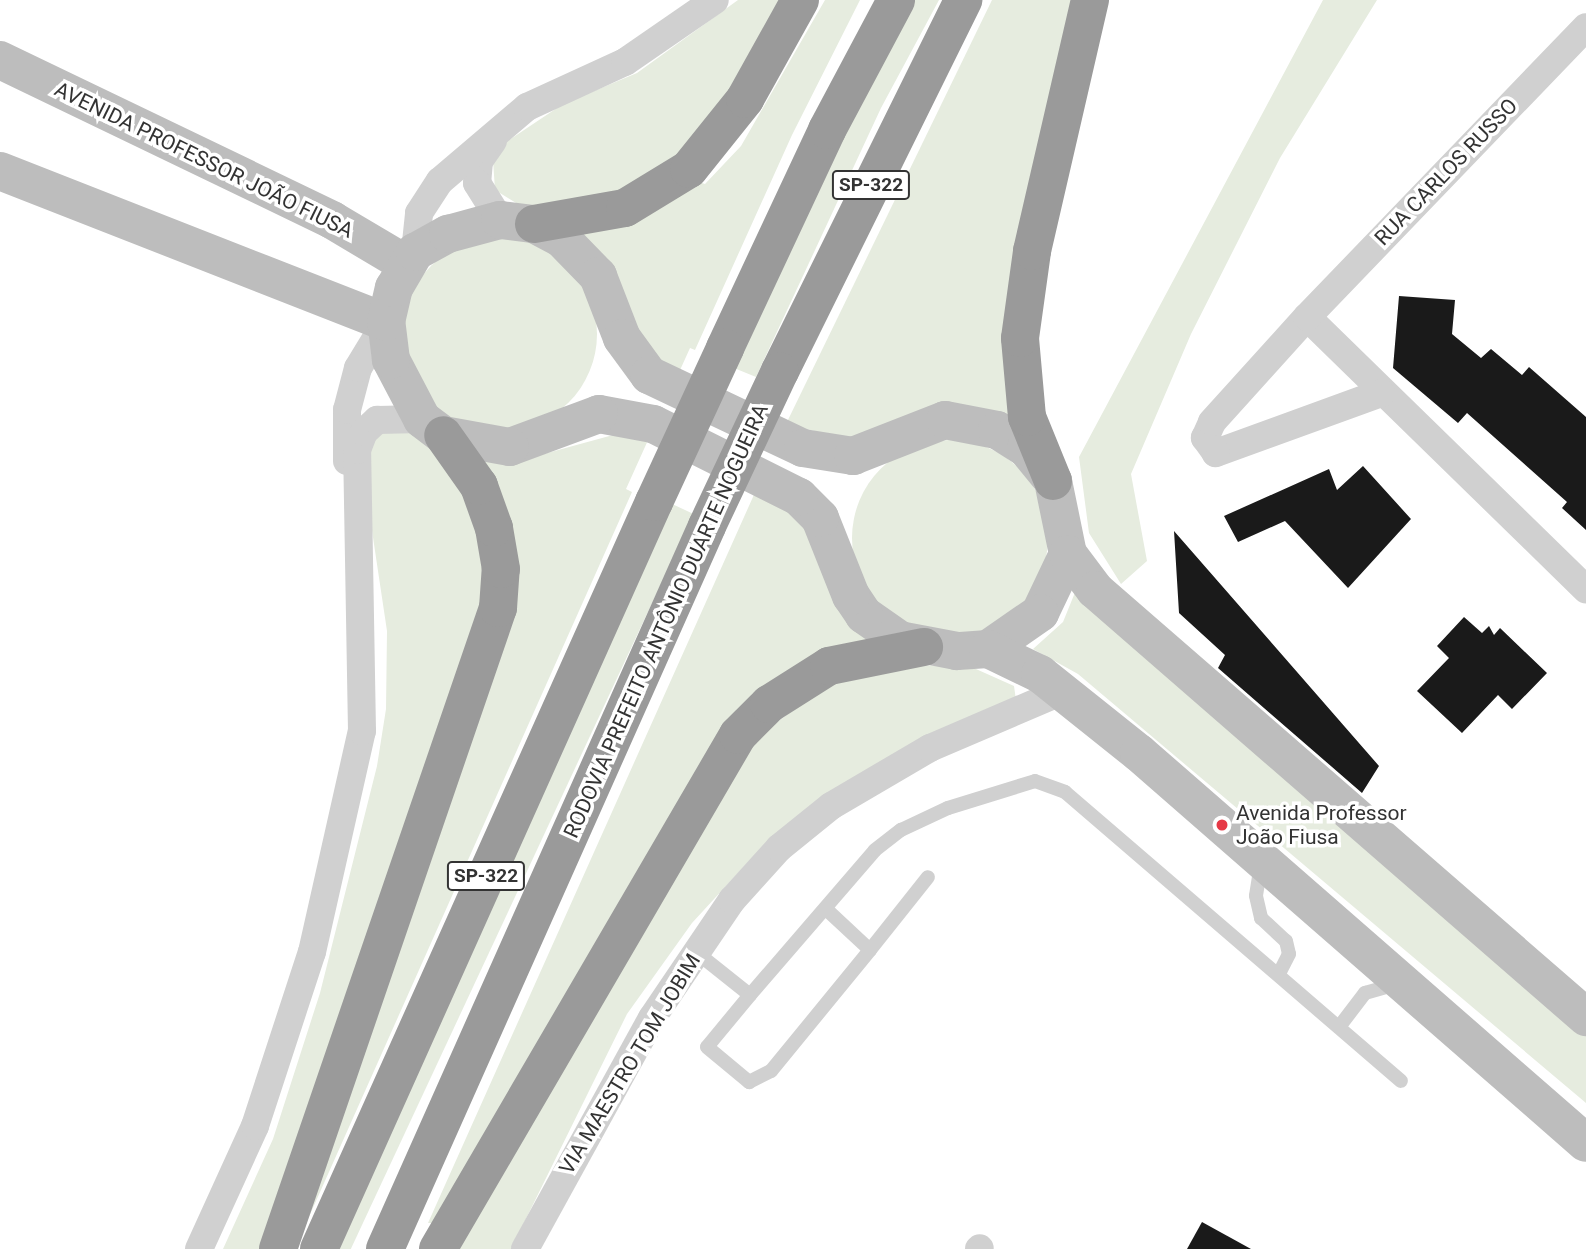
<!DOCTYPE html>
<meta charset="utf-8">
<style>
body{margin:0}
#map{position:relative;width:1586px;height:1249px;overflow:hidden;background:#fff;font-family:Roboto,sans-serif}
div>[style]{position:absolute}
.green>*{inset:0;background:#e6ecdf;transform-origin:0 0}
.round{border-radius:50%}
.building>*{inset:0;background:#1a1a1a}
.lane>*{height:14px;margin:-7px;padding:0 7px;transform-origin:7px;border-radius:7px;background:#d0d0d0}
.street>*{height:28px;margin:-14px;padding:0 14px;transform-origin:14px;border-radius:14px;background:#d0d0d0}
.secondary>*{height:38px;margin:-19px;padding:0 19px;transform-origin:19px;border-radius:19px;background:#bdbdbd}
.highway>*{height:38px;margin:-19px;padding:0 19px;transform-origin:19px;border-radius:19px;background:#9a9a9a}
.highway-bridge>*{height:38px;margin:-19px;padding:0 19px;transform-origin:19px;border-radius:19px;background:#9a9a9a}
.dots>*{width:19px;height:19px;translate:-50% -50%;box-sizing:border-box;border:4px solid #fff;border-radius:50%}
span{translate:-50% -50%;white-space:nowrap;text-align:center;line-height:1.15;-webkit-text-stroke:7px #fff;paint-order:stroke}
.shield-label span{padding:2px 5px;background:#fff;border:2px solid;border-radius:5px;-webkit-text-stroke-width:0}
.shield-label{font-size:19px;color:#333;font-weight:700}
.street-label{font-size:21px;color:#333}
.poi-label{font-size:21px;color:#333}
.left{translate:0 -50%;text-align:left}
</style>
<div id="map">
<div class="green">
<div style="clip-path:polygon(738px 0,782px 0,718px 114px,663px 172px,598px 201px,521px 206px,495px 190px,493px 160px,506px 142px,563px 104px,637px 73px)"></div>
<div style="clip-path:polygon(825px 0,860px 0,792px 135px,695px 350px,690px 348px,676px 379px,659px 366px,577px 234px,699px 182px,705px 184px,741px 146px)"></div>
<div style="clip-path:polygon(908px 0,939px 0,881px 108px,756px 377px,734px 368px)"></div>
<div style="clip-path:polygon(992px 0,1076px 0,1011px 422px,846px 439px,786px 424px)"></div>
<div style="clip-path:polygon(1323px 0,1377px 0,1280px 158px,1191px 334px,1131px 474px,1147px 561px,1121px 584px,1089px 533px,1079px 457px)"></div>
<div class="round" style="left:403px;top:237px;width:194px;height:194px"></div>
<div style="clip-path:polygon(395px 427px,427px 436px,467px 498px,488px 580px,265px 1249px,223px 1249px,273px 1139px,320px 993px,377px 766px,386px 709px,387px 631px,365px 484px,367px 453px,379px 432px)"></div>
<div style="clip-path:polygon(624px 432px,649px 438px,626px 489px,632px 492px,304px 1228px,496px 667px,481px 461px,518px 461px)"></div>
<div class="round" style="left:852px;top:440px;width:196px;height:196px"></div>
<div style="clip-path:polygon(757px 488px,808px 525px,871px 640px,782px 675px,438px 1223px,428px 1223px)"></div>
<div style="left:670px;top:503px;width:26px;height:818px;rotate:25deg"></div>
<div style="clip-path:polygon(1076px 590px,1586px 1034px,1586px 1103px,1078px 674px,1033px 649px,1063px 622px)"></div>
<div style="clip-path:polygon(967px 665px,1014px 686px,1016px 700px,748px 862px,692px 923px,627px 1014px,511px 1249px,456px 1249px,754px 740px,832px 680px,878px 666px)"></div>
</div>
<div class="building">
<div style="clip-path:polygon(1399px 296px,1455px 300px,1452px 334px,1481px 358px,1491px 349px,1522px 375px,1529px 367px,1586px 417px,1586px 530px,1562px 508px,1567px 502px,1467px 413px,1458px 423px,1393px 368px)"></div>
<div style="clip-path:polygon(1363px 466px,1411px 519px,1348px 588px,1285px 521px,1238px 542px,1224px 516px,1329px 469px,1337px 490px)"></div>
<div style="clip-path:polygon(1174px 531px,1379px 766px,1362px 793px,1218px 668px,1225px 655px,1179px 613px)"></div>
<div style="clip-path:polygon(1464px 617px,1482px 633px,1489px 626px,1494px 635px,1500px 628px,1547px 673px,1512px 709px,1498px 695px,1462px 733px,1417px 691px,1449px 658px,1437px 646px)"></div>
<div style="clip-path:polygon(1202px 1222px,1251px 1249px,1187px 1249px)"></div>
</div>
<div class="lane">
<div style="left:1261px;top:864px;width:32px;rotate:99deg"></div>
<div style="left:1256px;top:896px;width:23px;rotate:77deg"></div>
<div style="left:1261px;top:918px;width:34px;rotate:43deg"></div>
<div style="left:1286px;top:941px;width:13px;rotate:77deg"></div>
<div style="left:1289px;top:954px;width:22px;rotate:117deg"></div>
<div style="left:870px;top:950px;width:93px;rotate:-51.5deg"></div>
<div style="left:696px;top:952px;width:69px;rotate:38.5deg"></div>
<div style="left:750px;top:995px;width:191px;rotate:-49.2deg"></div>
<div style="left:875px;top:850px;width:33px;rotate:-38deg"></div>
<div style="left:901px;top:830px;width:52px;rotate:-25.1deg"></div>
<div style="left:948px;top:808px;width:91px;rotate:-17.2deg"></div>
<div style="left:1035px;top:781px;width:32px;rotate:20deg"></div>
<div style="left:1065px;top:792px;width:443px;rotate:40.7deg"></div>
<div style="left:750px;top:995px;width:67px;rotate:129.6deg"></div>
<div style="left:707px;top:1047px;width:55px;rotate:39.8deg"></div>
<div style="left:749px;top:1082px;width:25px;rotate:-27deg"></div>
<div style="left:771px;top:1071px;width:156px;rotate:-50.7deg"></div>
<div style="left:870px;top:950px;width:60px;rotate:-137deg"></div>
<div style="left:1339px;top:1027px;width:43px;rotate:-52.6deg"></div>
<div style="left:1365px;top:993px;width:32px;rotate:-16deg"></div>
</div>
<div class="street">
<div style="left:493px;top:141px;width:24px;rotate:125deg"></div>
<div style="left:479px;top:161px;width:22px;rotate:95deg"></div>
<div style="left:477px;top:183px;width:44px;rotate:58.1deg"></div>
<div style="left:415px;top:252px;width:39px;rotate:-84deg"></div>
<div style="left:419px;top:213px;width:38px;rotate:-57deg"></div>
<div style="left:440px;top:181px;width:114px;rotate:-40.4deg"></div>
<div style="left:527px;top:107px;width:108px;rotate:-24.7deg"></div>
<div style="left:625px;top:62px;width:109px;rotate:-34.6deg"></div>
<div style="left:1307px;top:317px;width:390px;rotate:44.3deg"></div>
<div style="left:1381px;top:393px;width:176px;rotate:160deg"></div>
<div style="left:1216px;top:453px;width:19px;rotate:-126deg"></div>
<div style="left:1205px;top:438px;width:17px;rotate:-66deg"></div>
<div style="left:1212px;top:422px;width:142px;rotate:-47.9deg"></div>
<div style="left:1307px;top:317px;width:402px;rotate:-46.1deg"></div>
<div style="left:347px;top:461px;width:51px;rotate:-90deg"></div>
<div style="left:347px;top:410px;width:43px;rotate:-75.3deg"></div>
<div style="left:358px;top:368px;width:54px;rotate:-58.7deg"></div>
<div style="left:199px;top:1249px;width:135px;rotate:-65.5deg"></div>
<div style="left:255px;top:1126px;width:183px;rotate:-71.9deg"></div>
<div style="left:312px;top:952px;width:227px;rotate:-77.3deg"></div>
<div style="left:362px;top:731px;width:281px;rotate:-91deg"></div>
<div style="left:357px;top:450px;width:19px;rotate:-69deg"></div>
<div style="left:364px;top:432px;width:18px;rotate:-43deg"></div>
<div style="left:377px;top:420px;width:45px;rotate:-1.3deg"></div>
<div style="left:525px;top:1249px;width:264px;rotate:-61.2deg"></div>
<div style="left:652px;top:1018px;width:143px;rotate:-55.9deg"></div>
<div style="left:732px;top:900px;width:70px;rotate:-47.9deg"></div>
<div style="left:779px;top:848px;width:67px;rotate:-38.9deg"></div>
<div style="left:831px;top:806px;width:115px;rotate:-30.4deg"></div>
<div style="left:930px;top:748px;width:145px;rotate:-23.2deg"></div>
<div style="left:979px;top:1249px;width:1px;rotate:-45deg"></div>
</div>
<div class="secondary">
<div style="left:0;top:60px;width:369px;rotate:25.7deg"></div>
<div style="left:332px;top:220px;width:86px;rotate:30.7deg"></div>
<div style="left:0;top:171px;width:414px;rotate:21.4deg"></div>
<div style="left:1068px;top:554px;width:65px;rotate:115.4deg"></div>
<div style="left:1040px;top:613px;width:63px;rotate:145.3deg"></div>
<div style="left:988px;top:649px;width:31px;rotate:176deg"></div>
<div style="left:957px;top:651px;width:58px;rotate:-169.1deg"></div>
<div style="left:900px;top:640px;width:44px;rotate:-145.2deg"></div>
<div style="left:864px;top:615px;width:23px;rotate:-124deg"></div>
<div style="left:851px;top:596px;width:84px;rotate:-111.7deg"></div>
<div style="left:820px;top:518px;width:30px;rotate:-135deg"></div>
<div style="left:799px;top:497px;width:163px;rotate:-153.4deg"></div>
<div style="left:653px;top:424px;width:55px;rotate:-169.5deg"></div>
<div style="left:599px;top:414px;width:95px;rotate:159.7deg"></div>
<div style="left:510px;top:447px;width:68px;rotate:-169.8deg"></div>
<div style="left:443px;top:435px;width:26px;rotate:-143deg"></div>
<div style="left:422px;top:419px;width:67px;rotate:-117.7deg"></div>
<div style="left:391px;top:360px;width:38px;rotate:-97deg"></div>
<div style="left:386px;top:322px;width:35px;rotate:-77deg"></div>
<div style="left:394px;top:288px;width:42px;rotate:-59.7deg"></div>
<div style="left:415px;top:252px;width:38px;rotate:-29deg"></div>
<div style="left:448px;top:234px;width:54px;rotate:-15.1deg"></div>
<div style="left:500px;top:220px;width:34px;rotate:7deg"></div>
<div style="left:534px;top:224px;width:32px;rotate:28deg"></div>
<div style="left:562px;top:239px;width:52px;rotate:45.8deg"></div>
<div style="left:598px;top:276px;width:66px;rotate:68.8deg"></div>
<div style="left:622px;top:338px;width:46px;rotate:53.9deg"></div>
<div style="left:649px;top:375px;width:170px;rotate:25.4deg"></div>
<div style="left:803px;top:448px;width:51px;rotate:9.1deg"></div>
<div style="left:853px;top:456px;width:99px;rotate:-21.4deg"></div>
<div style="left:945px;top:420px;width:53px;rotate:10.9deg"></div>
<div style="left:997px;top:430px;width:34px;rotate:32deg"></div>
<div style="left:1026px;top:448px;width:43px;rotate:50.7deg"></div>
<div style="left:1053px;top:481px;width:75px;rotate:78.4deg"></div>
<div style="left:1068px;top:554px;width:45px;rotate:53.1deg"></div>
<div style="left:1095px;top:590px;width:651px;rotate:41.01deg"></div>
<div style="left:988px;top:649px;width:58px;rotate:25.7deg"></div>
<div style="left:1040px;top:674px;width:127px;rotate:38.6deg"></div>
<div style="left:1139px;top:753px;width:593px;rotate:41.1deg"></div>
</div>
<div class="highway">
<div style="left:534px;top:224px;width:92px;rotate:-10deg"></div>
<div style="left:625px;top:208px;width:75px;rotate:-31.4deg"></div>
<div style="left:689px;top:169px;width:90px;rotate:-51.3deg"></div>
<div style="left:745px;top:99px;width:113px;rotate:-60.9deg"></div>
<div style="left:725px;top:348px;width:241px;rotate:-64.9deg"></div>
<div style="left:827px;top:130px;width:147px;rotate:-62deg"></div>
<div style="left:780px;top:371px;width:414px;rotate:-63.7deg"></div>
<div style="left:1053px;top:481px;width:69px;rotate:-112.1deg"></div>
<div style="left:1027px;top:417px;width:79px;rotate:-95.1deg"></div>
<div style="left:1020px;top:338px;width:88px;rotate:-82.1deg"></div>
<div style="left:1032px;top:251px;width:258px;rotate:-77deg"></div>
<div style="left:278px;top:1249px;width:678px;rotate:-71.06deg"></div>
<div style="left:498px;top:608px;width:39px;rotate:-86deg"></div>
<div style="left:501px;top:569px;width:42px;rotate:-99.7deg"></div>
<div style="left:494px;top:528px;width:45px;rotate:-109.7deg"></div>
<div style="left:479px;top:486px;width:62px;rotate:-125.2deg"></div>
<div style="left:319px;top:1249px;width:819px;rotate:-65.85deg"></div>
<div style="left:385px;top:1249px;width:791px;rotate:-65.99deg"></div>
<div style="left:438px;top:1249px;width:595px;rotate:-59.73deg"></div>
<div style="left:738px;top:735px;width:44px;rotate:-45deg"></div>
<div style="left:769px;top:704px;width:71px;rotate:-32.3deg"></div>
<div style="left:829px;top:666px;width:97px;rotate:-11.3deg"></div>
</div>
<div class="highway-bridge">
<div style="left:654px;top:502px;width:170px;rotate:-65.2deg"></div>
<div style="left:707px;top:526px;width:171px;rotate:-64.8deg"></div>
</div>
<div class="dots">
<div style="left:1222px;top:825px;background:#e63946"></div>
</div>
<div class="shield-label">
<span style="left:871px;top:185px">SP-322</span>
<span style="left:486px;top:876px">SP-322</span>
</div>
<div class="street-label">
<span style="left:204px;top:160px;rotate:26deg">AVENIDA PROFESSOR JOÃO FIUSA</span>
<span style="left:1446px;top:172px;rotate:-46deg">RUA CARLOS RUSSO</span>
<span style="left:666px;top:621px;rotate:-66deg">RODOVIA PREFEITO ANTÔNIO DUARTE NOGUEIRA</span>
<span style="left:630px;top:1064px;rotate:-59deg">VIA MAESTRO TOM JOBIM</span>
</div>
<div class="poi-label">
<span class="left" style="left:1236px;top:825px">Avenida Professor<br>João Fiusa</span>
</div>
</div>
